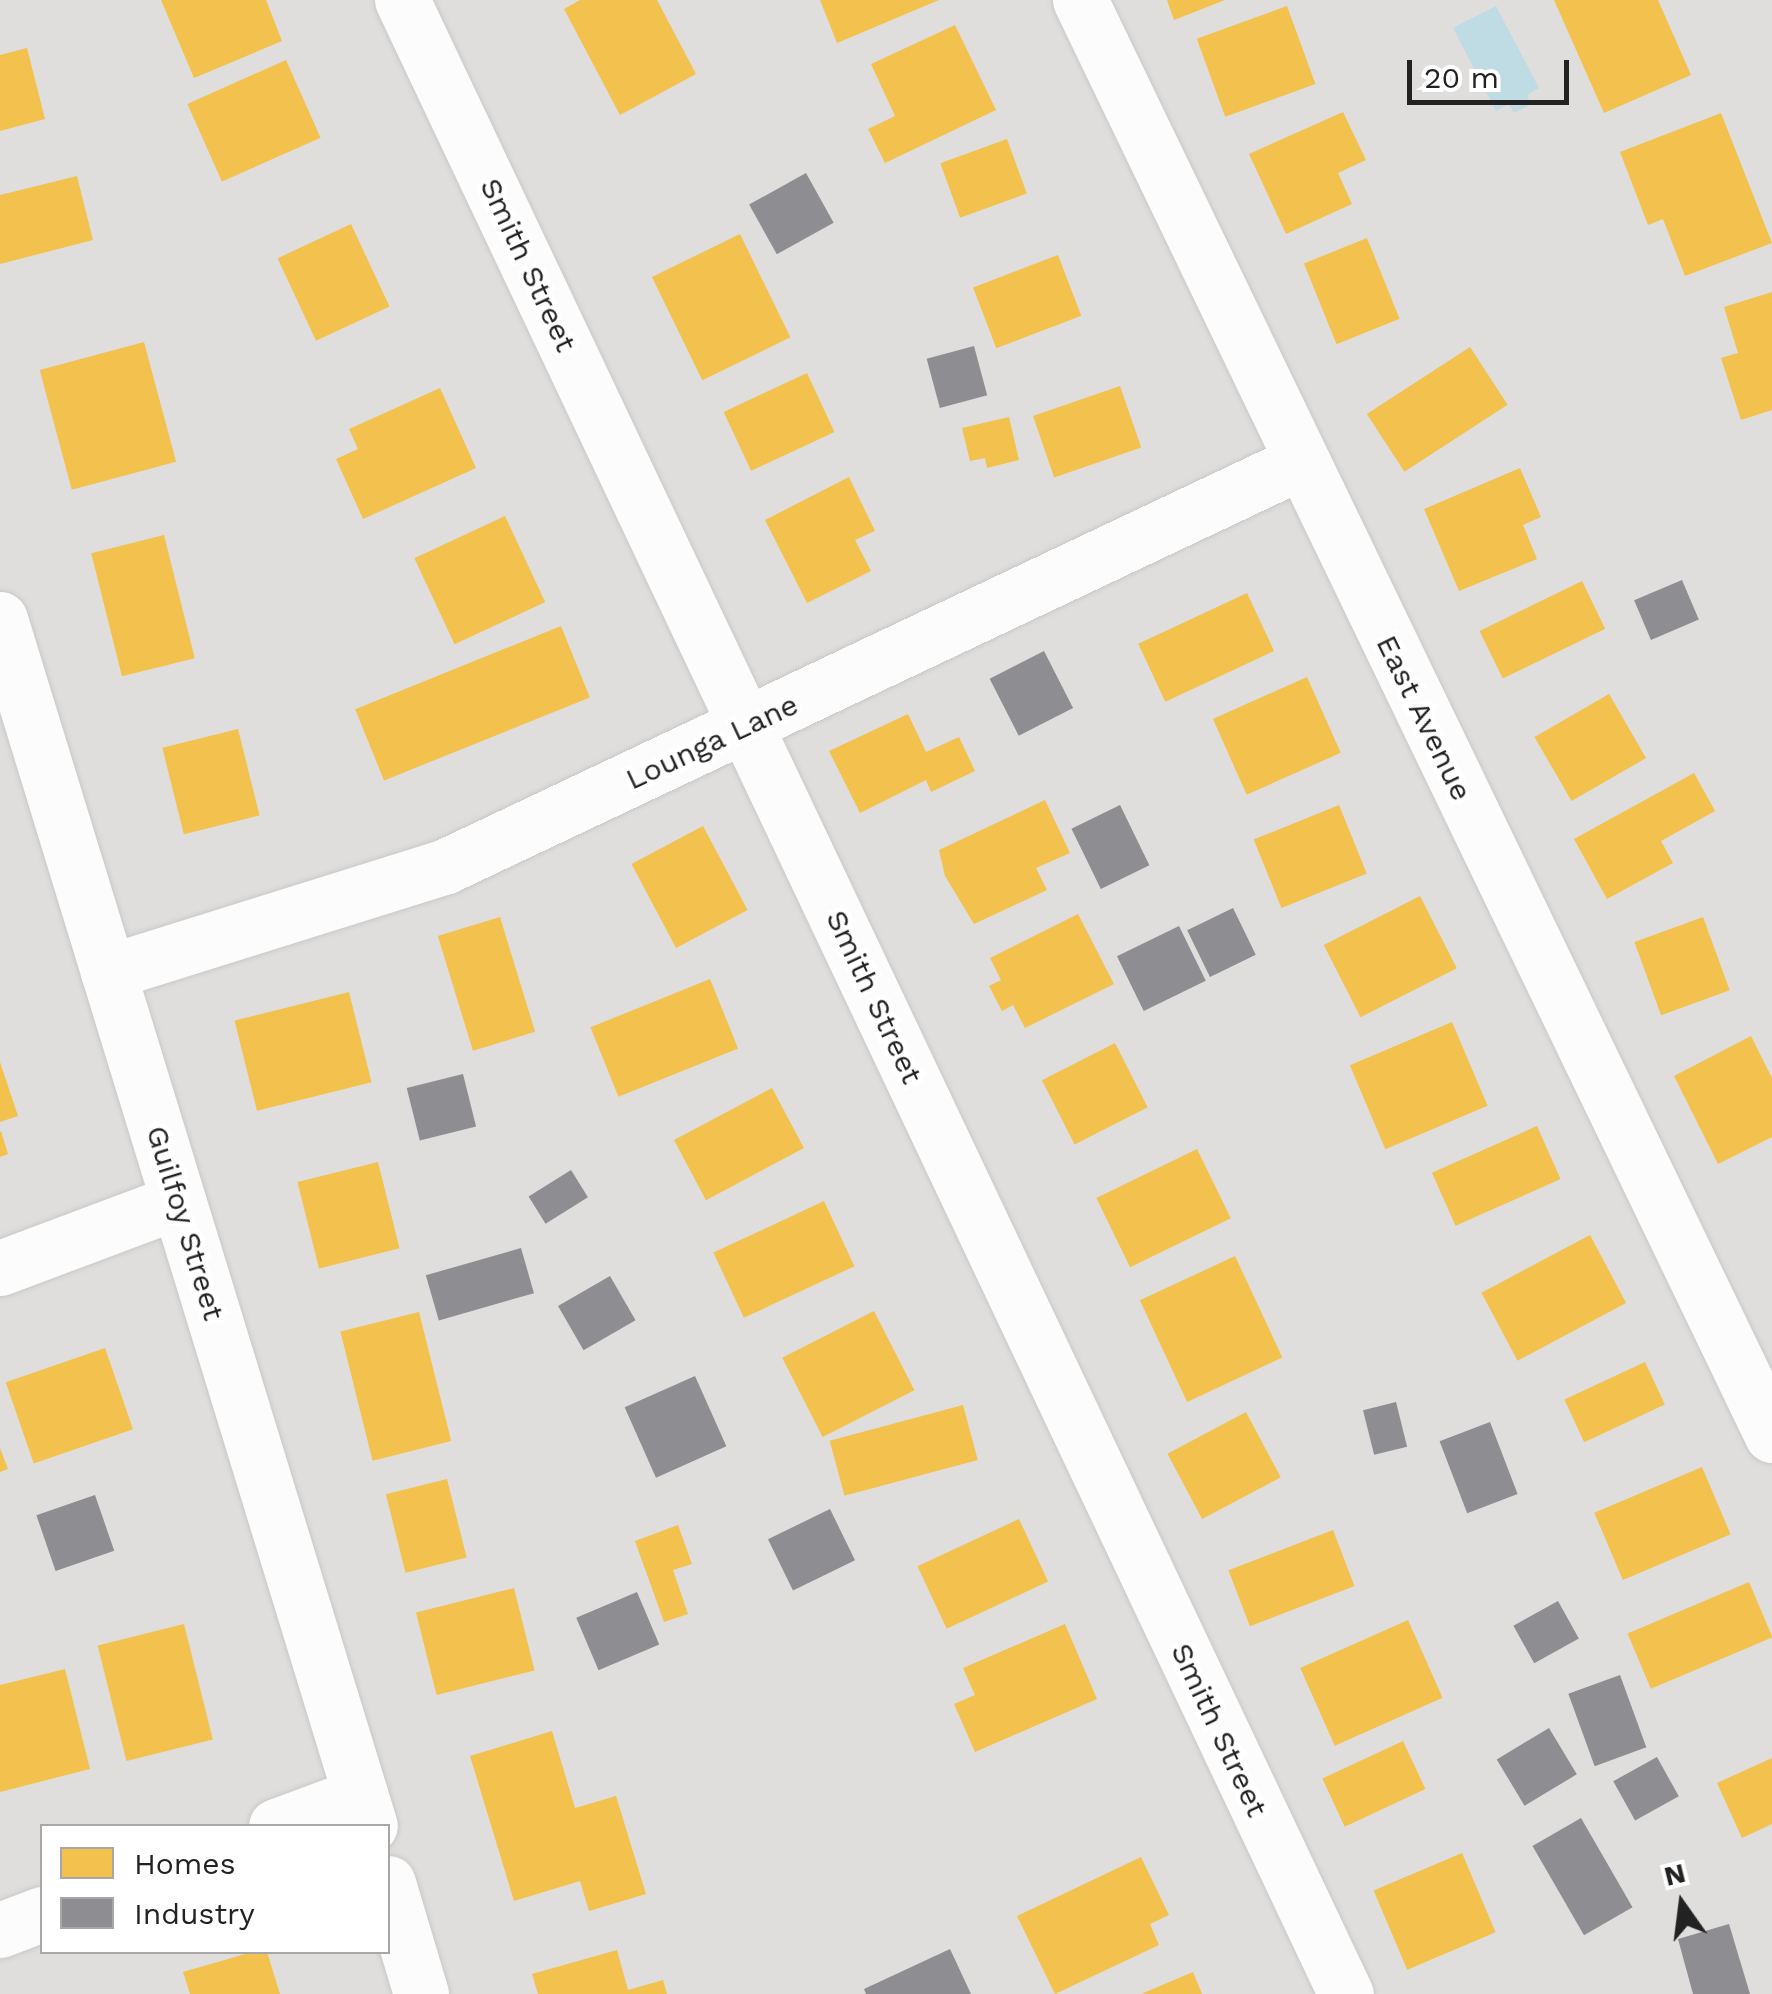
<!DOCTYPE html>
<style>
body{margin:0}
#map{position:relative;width:1772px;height:1994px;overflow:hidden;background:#f0eeeb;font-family:"Work Sans",sans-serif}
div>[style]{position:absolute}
.residential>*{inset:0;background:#dfdedc}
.water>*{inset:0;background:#bfdbe3}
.homes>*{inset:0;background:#f2c14e;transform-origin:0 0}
.industry>*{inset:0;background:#8d8d92;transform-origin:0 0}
.roads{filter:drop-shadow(0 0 2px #c9c8c7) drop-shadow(0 0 2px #c9c8c7)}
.minor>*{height:55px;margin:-27.5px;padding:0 27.5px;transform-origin:27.5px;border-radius:27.5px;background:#fdfcfc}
span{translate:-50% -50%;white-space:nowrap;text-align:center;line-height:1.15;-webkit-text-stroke:10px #fff;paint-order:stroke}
.street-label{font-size:30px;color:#222}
.legend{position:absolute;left:40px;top:1824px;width:350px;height:130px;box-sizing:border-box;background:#fff;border:2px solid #a7a7a7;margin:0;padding:12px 18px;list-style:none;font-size:30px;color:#222}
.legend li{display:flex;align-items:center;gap:20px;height:50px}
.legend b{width:50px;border:2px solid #a7a7a7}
.north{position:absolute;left:1632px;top:1854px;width:100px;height:100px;-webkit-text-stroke:8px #fff;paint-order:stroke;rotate:346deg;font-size:28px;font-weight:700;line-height:40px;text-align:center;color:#222}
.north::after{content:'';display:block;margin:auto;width:35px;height:45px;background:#222;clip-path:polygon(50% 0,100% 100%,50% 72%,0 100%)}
.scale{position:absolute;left:1407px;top:60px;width:162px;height:45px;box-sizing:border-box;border:5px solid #222;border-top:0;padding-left:12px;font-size:30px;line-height:35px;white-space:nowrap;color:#222;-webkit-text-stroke:8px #fff;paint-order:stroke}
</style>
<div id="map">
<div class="residential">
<div style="clip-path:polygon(evenodd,0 0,1772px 0,1772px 1994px,0 1994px,0 0,42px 1826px,388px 1826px,388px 1952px,42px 1952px,42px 1826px)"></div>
</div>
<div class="water">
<div style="clip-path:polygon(1496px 6px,1539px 88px,1527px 95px,1531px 104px,1514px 113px,1509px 104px,1496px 111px,1453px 28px)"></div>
</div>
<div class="homes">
<div style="clip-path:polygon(161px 0,266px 0,282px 41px,194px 78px)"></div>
<div style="clip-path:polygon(580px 0,657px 0,696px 74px,620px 115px,564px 9px)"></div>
<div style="clip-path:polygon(820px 0,939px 0,837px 43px)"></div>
<div style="clip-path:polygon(1167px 0,1225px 0,1174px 20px)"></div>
<div style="clip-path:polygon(1554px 0,1658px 0,1691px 75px,1604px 113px)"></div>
<div style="left:1287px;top:6px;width:83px;height:96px;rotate:70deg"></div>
<div style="clip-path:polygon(955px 25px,996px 110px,885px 163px,868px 129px,895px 116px,871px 64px)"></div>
<div style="clip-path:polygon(27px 48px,45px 119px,0 131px,0 55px)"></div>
<div style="left:286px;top:60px;width:85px;height:108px;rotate:66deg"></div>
<div style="clip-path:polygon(1343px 112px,1366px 160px,1338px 173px,1352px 204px,1286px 234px,1249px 154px)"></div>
<div style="clip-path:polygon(1721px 113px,1772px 243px,1685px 276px,1663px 219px,1648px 225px,1620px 152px)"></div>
<div style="left:1007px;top:139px;width:58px;height:71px;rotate:70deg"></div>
<div style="clip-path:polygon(77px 176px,93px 240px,0 264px,0 195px)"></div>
<div style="left:351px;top:224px;width:91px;height:81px;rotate:65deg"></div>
<div style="left:740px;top:234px;width:115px;height:98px;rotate:64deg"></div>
<div style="left:1367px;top:238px;width:87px;height:68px;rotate:68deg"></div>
<div style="left:1058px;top:255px;width:65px;height:91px;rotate:69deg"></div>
<div style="clip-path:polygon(1772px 292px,1772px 410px,1741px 420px,1721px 358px,1738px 353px,1724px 307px)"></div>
<div style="left:144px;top:342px;width:124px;height:108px;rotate:75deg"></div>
<div style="left:1470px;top:347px;width:69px;height:123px;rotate:57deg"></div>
<div style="left:807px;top:373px;width:65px;height:92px;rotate:65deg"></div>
<div style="left:1120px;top:386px;width:65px;height:92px;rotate:71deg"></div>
<div style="clip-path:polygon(440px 388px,476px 468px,363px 519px,336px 459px,358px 449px,349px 429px)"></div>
<div style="clip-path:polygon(1009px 417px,1019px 460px,987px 468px,985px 458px,970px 461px,962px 428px)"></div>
<div style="clip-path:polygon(1520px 468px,1541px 517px,1523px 525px,1537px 559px,1459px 591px,1424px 509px)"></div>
<div style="clip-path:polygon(849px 477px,875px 531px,855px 540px,871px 571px,807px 603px,765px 520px)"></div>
<div style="left:505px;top:516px;width:95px;height:100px;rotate:65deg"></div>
<div style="left:164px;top:535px;width:127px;height:75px;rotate:76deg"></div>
<div style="left:1582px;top:581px;width:53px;height:114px;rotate:64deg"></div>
<div style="left:1247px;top:593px;width:64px;height:120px;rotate:65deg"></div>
<div style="left:561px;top:626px;width:77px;height:222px;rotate:68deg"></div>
<div style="left:1307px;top:677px;width:83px;height:103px;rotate:66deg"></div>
<div style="left:1609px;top:694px;width:74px;height:86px;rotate:60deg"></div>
<div style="clip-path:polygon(908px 714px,926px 752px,959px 737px,975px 771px,931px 792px,926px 780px,860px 813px,829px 751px)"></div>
<div style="left:238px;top:729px;width:89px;height:78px;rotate:76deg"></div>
<div style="clip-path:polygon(1694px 773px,1715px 811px,1661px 841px,1673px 863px,1607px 899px,1574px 839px)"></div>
<div style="clip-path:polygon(1045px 800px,1070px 853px,1036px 868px,1047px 890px,974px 924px,945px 876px,939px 850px)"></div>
<div style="left:1339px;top:805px;width:74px;height:92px;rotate:68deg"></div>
<div style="left:703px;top:826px;width:95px;height:81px;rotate:62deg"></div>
<div style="left:1420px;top:896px;width:81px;height:108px;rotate:63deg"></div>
<div style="clip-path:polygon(1078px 914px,1114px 984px,1025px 1028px,1013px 1005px,1002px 1011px,989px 986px,1001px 980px,990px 958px)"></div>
<div style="left:500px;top:917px;width:120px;height:65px;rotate:73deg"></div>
<div style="left:1703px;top:917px;width:78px;height:73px;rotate:70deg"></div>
<div style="left:710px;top:979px;width:75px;height:129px;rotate:68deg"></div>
<div style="left:349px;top:992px;width:93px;height:118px;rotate:76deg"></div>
<div style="left:1452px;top:1022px;width:91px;height:111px;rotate:67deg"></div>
<div style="clip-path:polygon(1751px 1036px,1772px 1078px,1772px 1137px,1718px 1164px,1674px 1076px)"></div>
<div style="left:1115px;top:1043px;width:72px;height:82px;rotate:63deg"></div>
<div style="clip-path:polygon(0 1062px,18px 1116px,0 1122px)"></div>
<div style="left:772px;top:1088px;width:68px;height:111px;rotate:62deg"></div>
<div style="left:1537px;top:1126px;width:58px;height:115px;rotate:66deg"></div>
<div style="clip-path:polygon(1px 1131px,8px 1154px,0 1157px,0 1132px)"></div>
<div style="left:1197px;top:1149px;width:77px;height:112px;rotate:64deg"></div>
<div style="left:378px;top:1162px;width:89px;height:83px;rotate:76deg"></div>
<div style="left:824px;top:1201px;width:72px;height:122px;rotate:65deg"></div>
<div style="left:1590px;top:1235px;width:77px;height:123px;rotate:62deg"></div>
<div style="left:1235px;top:1256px;width:112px;height:105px;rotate:65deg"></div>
<div style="left:874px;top:1311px;width:89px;height:103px;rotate:63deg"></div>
<div style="left:419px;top:1312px;width:133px;height:81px;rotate:76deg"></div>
<div style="left:105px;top:1348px;width:86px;height:105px;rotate:71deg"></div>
<div style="left:1645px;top:1362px;width:47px;height:89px;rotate:65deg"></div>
<div style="left:963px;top:1405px;width:57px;height:138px;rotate:75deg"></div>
<div style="left:1246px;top:1412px;width:74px;height:89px;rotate:62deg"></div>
<div style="clip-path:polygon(0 1448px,8px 1469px,0 1472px)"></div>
<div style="left:1702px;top:1467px;width:73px;height:117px;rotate:67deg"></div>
<div style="left:447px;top:1479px;width:81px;height:63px;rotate:76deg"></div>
<div style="left:1019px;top:1519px;width:69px;height:112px;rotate:65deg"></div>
<div style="clip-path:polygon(678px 1525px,692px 1564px,673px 1570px,688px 1614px,664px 1622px,635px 1541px)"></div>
<div style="left:1333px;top:1530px;width:60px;height:112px;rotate:69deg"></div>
<div style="left:1749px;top:1582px;width:60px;height:132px;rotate:67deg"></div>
<div style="left:514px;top:1588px;width:85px;height:101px;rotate:76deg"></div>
<div style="left:1408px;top:1620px;width:85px;height:118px;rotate:66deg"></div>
<div style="left:184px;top:1624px;width:119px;height:89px;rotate:76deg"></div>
<div style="clip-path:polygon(1065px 1624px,1097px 1699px,975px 1752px,954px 1704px,975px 1695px,963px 1668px)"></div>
<div style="clip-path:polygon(65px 1669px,90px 1769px,0 1792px,0 1685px)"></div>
<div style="clip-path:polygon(552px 1731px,575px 1808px,616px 1796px,646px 1894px,589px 1911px,580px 1881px,514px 1901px,470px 1756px)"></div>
<div style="left:1403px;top:1741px;width:53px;height:89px;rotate:65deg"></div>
<div style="clip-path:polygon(1772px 1758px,1772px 1824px,1742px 1838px,1717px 1783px)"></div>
<div style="left:1462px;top:1853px;width:86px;height:96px;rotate:67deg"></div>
<div style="clip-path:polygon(1141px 1857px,1169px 1915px,1150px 1924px,1159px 1945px,1055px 1994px,1017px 1916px)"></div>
<div style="clip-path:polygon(617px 1950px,628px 1990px,663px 1980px,667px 1994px,538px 1994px,532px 1974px)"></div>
<div style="clip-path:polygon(252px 1952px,267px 1952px,280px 1994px,190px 1994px,183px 1972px)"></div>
<div style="clip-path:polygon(1193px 1972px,1202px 1994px,1141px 1994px)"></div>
</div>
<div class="industry">
<div style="left:806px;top:173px;width:57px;height:65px;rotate:61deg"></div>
<div style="left:974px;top:346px;width:51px;height:49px;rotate:75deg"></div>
<div style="left:1682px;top:580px;width:43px;height:52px;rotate:67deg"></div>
<div style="left:1044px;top:651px;width:64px;height:61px;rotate:63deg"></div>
<div style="left:1120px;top:805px;width:67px;height:54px;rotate:64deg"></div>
<div style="left:1233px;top:908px;width:52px;height:51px;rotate:64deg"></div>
<div style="left:1179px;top:926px;width:61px;height:69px;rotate:64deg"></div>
<div style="left:463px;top:1074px;width:54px;height:58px;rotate:76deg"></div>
<div style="left:571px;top:1170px;width:32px;height:50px;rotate:58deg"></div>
<div style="left:521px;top:1248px;width:47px;height:99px;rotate:74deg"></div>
<div style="left:610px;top:1276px;width:51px;height:60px;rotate:60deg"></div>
<div style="left:695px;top:1376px;width:77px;height:77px;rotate:66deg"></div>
<div style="left:1396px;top:1402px;width:46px;height:34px;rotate:76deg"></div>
<div style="left:1490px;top:1422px;width:77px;height:54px;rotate:69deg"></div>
<div style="left:95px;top:1495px;width:59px;height:62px;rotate:71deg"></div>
<div style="left:830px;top:1509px;width:57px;height:69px;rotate:64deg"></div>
<div style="left:637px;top:1592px;width:57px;height:66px;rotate:67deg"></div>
<div style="left:1558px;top:1601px;width:43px;height:51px;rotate:61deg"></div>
<div style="left:1620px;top:1675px;width:77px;height:55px;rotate:70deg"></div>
<div style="left:1549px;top:1728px;width:54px;height:61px;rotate:59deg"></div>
<div style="left:1657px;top:1757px;width:45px;height:50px;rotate:61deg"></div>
<div style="left:1581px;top:1818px;width:103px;height:56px;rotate:60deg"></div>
<div style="clip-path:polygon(1729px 1924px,1750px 1994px,1693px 1994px,1678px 1939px)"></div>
<div style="clip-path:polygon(950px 1949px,971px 1994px,866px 1994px,864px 1989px)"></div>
</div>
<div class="roads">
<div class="minor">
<div style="left:402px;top:0;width:2206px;rotate:64.67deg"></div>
<div style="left:1080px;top:0;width:1593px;rotate:64.26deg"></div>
<div style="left:0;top:619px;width:1262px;rotate:72.96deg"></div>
<div style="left:108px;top:972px;width:354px;rotate:-17.4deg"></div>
<div style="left:446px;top:866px;width:943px;rotate:-25.31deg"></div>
<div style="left:0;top:1268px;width:190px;rotate:-20.6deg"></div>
<div style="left:276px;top:1826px;width:90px;rotate:-20.3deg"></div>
<div style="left:388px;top:1883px;width:116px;rotate:73.4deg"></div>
<div style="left:0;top:1930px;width:45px;rotate:-20.9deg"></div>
</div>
</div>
<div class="street-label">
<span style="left:528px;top:265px;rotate:65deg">Smith Street</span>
<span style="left:1424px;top:718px;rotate:64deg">East Avenue</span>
<span style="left:712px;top:742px;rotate:-25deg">Lounga Lane</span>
<span style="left:874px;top:997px;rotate:65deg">Smith Street</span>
<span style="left:185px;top:1223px;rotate:73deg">Guilfoy Street</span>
<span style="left:1219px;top:1730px;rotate:65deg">Smith Street</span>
</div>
<ul class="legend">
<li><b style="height:28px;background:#f2c14e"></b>Homes</li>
<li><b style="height:28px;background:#8d8d92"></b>Industry</li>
</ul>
<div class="north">N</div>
<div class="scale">20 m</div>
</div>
